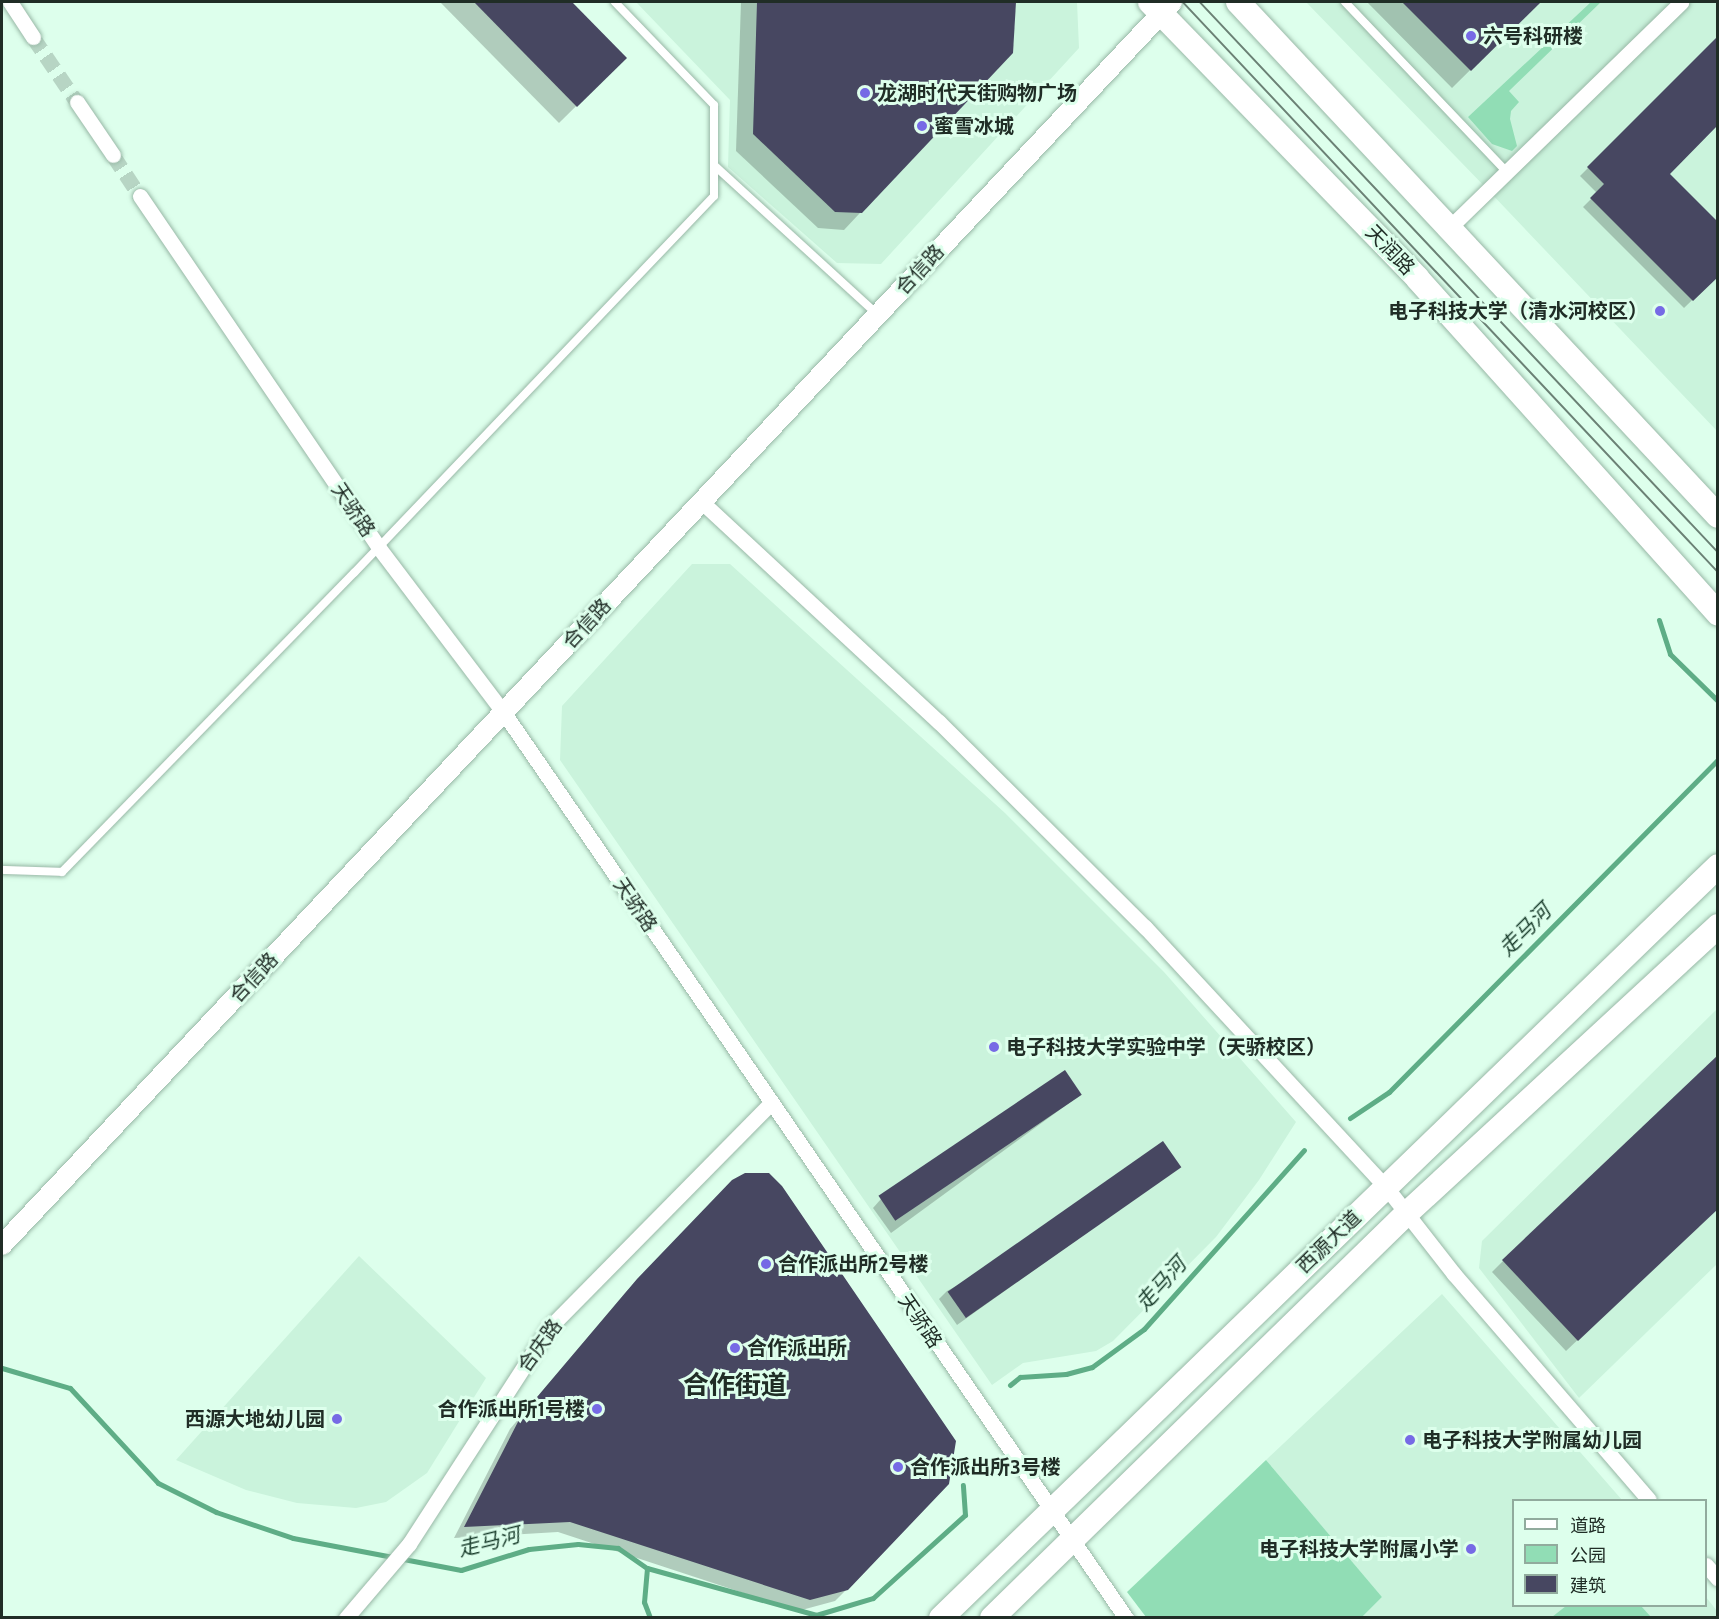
<!DOCTYPE html>
<meta charset="utf-8">
<style>
body{margin:0}
#map{position:relative;width:1719px;height:1619px;overflow:hidden;background:#ddffec;font-family:Cabin,"Noto Sans SC",sans-serif}
div>[style]{position:absolute}
.built>*{inset:0;background:#caf3dc}
.green>*{inset:0;background:#91ddb5}
.shadow>*{inset:0;background:#0003}
.stream>*{height:5px;margin:-2.5px;padding:0 2.5px;transform-origin:2.5px;border-radius:2.5px;background:#5ead86}
.building>*{inset:0;background:#474761;transform-origin:0 0}
.minor-tunnel>*{height:15px;margin-top:-7.5px;transform-origin:0;background:repeating-linear-gradient(90deg,#b7d5c4 0 15px,transparent 0 23px)}
.roads{filter:drop-shadow(0 0 2px #98b8a6) drop-shadow(0 0 2px #98b8a6)}
.service>*{height:8px;margin:-4px;padding:0 4px;transform-origin:4px;border-radius:4px;background:#fff}
.minor>*{height:15px;margin:-7.5px;padding:0 7.5px;transform-origin:7.5px;border-radius:7.5px;background:#fff}
.tertiary>*{height:20px;margin:-10px;padding:0 10px;transform-origin:10px;border-radius:10px;background:#fff}
.primary>*{height:24px;margin:-12px;padding:0 12px;transform-origin:12px;border-radius:12px;background:#fff}
.tram>*{height:1.5px;margin:-0.75px;padding:0 0.75px;transform-origin:0.75px;border-radius:0.75px;background:#6b8175}
.dots>*{width:16px;height:16px;translate:-50% -50%;box-sizing:border-box;border:3px solid #ddffec;border-radius:50%}
span{translate:-50% -50%;white-space:nowrap;text-align:center;line-height:1.15;-webkit-text-stroke:6px #ddffec;paint-order:stroke}
.poi-label{font-size:20px;color:#202d26;font-weight:700}
.left{translate:0 -50%;text-align:left}
.right{translate:-100% -50%;text-align:right}
.street-label{font-size:20px;color:#202d26}
.water-label{font-size:21px;color:#1a3d2c;font-style:italic}
.district-label{font-size:26px;color:#202d26;font-weight:700}
.frame{position:absolute;inset:0;border:3px solid #202d26;pointer-events:none}
.legend{position:absolute;left:1512px;top:1499px;width:195px;height:108px;box-sizing:border-box;background:#ddffec;border:2px solid #91ab9d;margin:0;padding:8px 10px;list-style:none;font-size:18px;color:#202d26}
.legend li{display:flex;align-items:center;gap:12px;height:30px}
.legend b{width:30px;border:2px solid #91ab9d}
</style>
<div id="map">
<div class="built">
<div style="clip-path:polygon(636px 2px,1077px 2px,1079px 48px,881px 264px,837px 263px,728px 167px,730px 100px)"></div>
<div style="clip-path:polygon(1306px 2px,1717px 2px,1717px 431px,1488px 190px)"></div>
<div style="clip-path:polygon(692px 564px,730px 564px,1005px 813px,1164px 972px,1296px 1122px,1259px 1180px,1216px 1237px,1113px 1341px,1096px 1351px,1023px 1363px,992px 1385px,560px 760px,562px 706px)"></div>
<div style="clip-path:polygon(1717px 1009px,1717px 1264px,1579px 1398px,1479px 1268px,1482px 1241px)"></div>
<div style="clip-path:polygon(359px 1256px,486px 1378px,427px 1473px,386px 1502px,356px 1508px,297px 1503px,246px 1490px,176px 1460px)"></div>
<div style="clip-path:polygon(1442px 1294px,1622px 1500px,1514px 1500px,1514px 1606px,1706px 1606px,1706px 1597px,1717px 1611px,1717px 1617px,1362px 1617px,1382px 1597px,1266px 1460px)"></div>
</div>
<div class="green">
<div style="clip-path:polygon(1591px 2px,1601px 2px,1509px 91px,1519px 102px,1511px 111px,1510px 119px,1517px 146px,1512px 151px,1492px 144px,1468px 117px)"></div>
<div style="clip-path:polygon(1266px 1460px,1382px 1597px,1362px 1617px,1146px 1617px,1127px 1592px)"></div>
<div style="clip-path:polygon(1566px 1606px,1641px 1606px,1651px 1617px,1552px 1617px)"></div>
</div>
<div class="shadow">
<div style="clip-path:polygon(440px 2px,570px 2px,625px 58px,559px 123px)"></div>
<div style="clip-path:polygon(741px 2px,1014px 2px,1011px 52px,844px 230px,818px 228px,736px 151px)"></div>
<div style="clip-path:polygon(1367px 2px,1466px 3px,1539px 2px,1452px 88px)"></div>
<div style="clip-path:polygon(1718px 38px,1667px 174px,1718px 275px,1684px 308px,1583px 207px,1597px 193px,1580px 176px)"></div>
<div style="clip-path:polygon(1080px 1095px,891px 1233px,873px 1208px,881px 1199px)"></div>
<div style="clip-path:polygon(1179px 1167px,957px 1325px,939px 1299px,947px 1291px)"></div>
<div style="clip-path:polygon(721px 1193px,847px 1589px,835px 1601px,798px 1611px,558px 1532px,454px 1538px,510px 1429px,625px 1293px)"></div>
<div style="clip-path:polygon(1718px 1207px,1566px 1351px,1492px 1272px,1503px 1261px)"></div>
</div>
<div class="stream">
<div style="left:1659px;top:620px;width:36px;rotate:72deg"></div>
<div style="left:1670px;top:654px;width:67px;rotate:44.4deg"></div>
<div style="left:1350px;top:1118px;width:47px;rotate:-33.7deg"></div>
<div style="left:1389px;top:1092px;width:468px;rotate:-45.3deg"></div>
<div style="left:2px;top:1368px;width:71px;rotate:16.4deg"></div>
<div style="left:70px;top:1388px;width:129px;rotate:47.2deg"></div>
<div style="left:158px;top:1483px;width:65px;rotate:26.6deg"></div>
<div style="left:216px;top:1512px;width:81px;rotate:18.7deg"></div>
<div style="left:293px;top:1538px;width:171px;rotate:10.8deg"></div>
<div style="left:461px;top:1570px;width:71px;rotate:-17.2deg"></div>
<div style="left:529px;top:1549px;width:49px;rotate:-5.8deg"></div>
<div style="left:578px;top:1544px;width:40px;rotate:5.7deg"></div>
<div style="left:618px;top:1548px;width:35px;rotate:35deg"></div>
<div style="left:647px;top:1568px;width:175px;rotate:15.5deg"></div>
<div style="left:816px;top:1615px;width:59px;rotate:-16.6deg"></div>
<div style="left:873px;top:1598px;width:124px;rotate:-42.1deg"></div>
<div style="left:965px;top:1515px;width:30px;rotate:-94deg"></div>
<div style="left:1010px;top:1385px;width:13px;rotate:-39deg"></div>
<div style="left:1020px;top:1377px;width:46px;rotate:-3.7deg"></div>
<div style="left:1066px;top:1374px;width:27px;rotate:-15deg"></div>
<div style="left:1092px;top:1367px;width:64px;rotate:-36.2deg"></div>
<div style="left:1144px;top:1329px;width:240px;rotate:-48.2deg"></div>
<div style="left:647px;top:1568px;width:34px;rotate:95deg"></div>
<div style="left:644px;top:1602px;width:17px;rotate:69deg"></div>
</div>
<div class="building">
<div style="clip-path:polygon(474px 2px,572px 2px,627px 58px,577px 107px)"></div>
<div style="clip-path:polygon(757px 2px,1016px 2px,1013px 53px,862px 213px,835px 212px,753px 134px)"></div>
<div style="clip-path:polygon(1402px 2px,1541px 2px,1471px 71px)"></div>
<div style="clip-path:polygon(1718px 36px,1718px 125px,1670px 174px,1718px 222px,1718px 277px,1693px 301px,1590px 198px,1604px 184px,1587px 167px)"></div>
<div style="clip-path:polygon(1718px 1055px,1718px 1209px,1578px 1341px,1502px 1260px)"></div>
<div style="left:1065px;top:1070px;width:30px;height:225px;rotate:56deg"></div>
<div style="left:1163px;top:1141px;width:32px;height:263px;rotate:55deg"></div>
<div style="clip-path:polygon(745px 1173px,769px 1173px,782px 1186px,956px 1441px,949px 1484px,848px 1590px,810px 1600px,570px 1522px,464px 1527px,521px 1416px,637px 1279px,732px 1180px)"></div>
</div>
<div class="minor-tunnel">
<div style="left:33px;top:37px;width:78px;rotate:55.9deg"></div>
<div style="left:113px;top:155px;width:49px;rotate:56.6deg"></div>
</div>
<div class="roads">
<div class="service">
<div style="left:1345px;top:2px;width:235px;rotate:46.4deg"></div>
<div style="left:716px;top:167px;width:218px;rotate:42.4deg"></div>
<div style="left:2px;top:870px;width:60px;rotate:1.9deg"></div>
<div style="left:62px;top:872px;width:418px;rotate:-45.7deg"></div>
<div style="left:354px;top:573px;width:521px;rotate:-46.32deg"></div>
<div style="left:714px;top:196px;width:91px;rotate:-90deg"></div>
<div style="left:714px;top:105px;width:143px;rotate:-133.9deg"></div>
</div>
<div class="minor">
<div style="left:10px;top:2px;width:42px;rotate:56.7deg"></div>
<div style="left:77px;top:102px;width:64px;rotate:55.8deg"></div>
<div style="left:140px;top:196px;width:425px;rotate:55.8deg"></div>
<div style="left:379px;top:548px;width:207px;rotate:52.9deg"></div>
<div style="left:504px;top:713px;width:1098px;rotate:55.5deg"></div>
<div style="left:1449px;top:228px;width:324px;rotate:-44.2deg"></div>
<div style="left:702px;top:502px;width:323px;rotate:42.9deg"></div>
<div style="left:939px;top:722px;width:291px;rotate:44.9deg"></div>
<div style="left:1145px;top:927px;width:355px;rotate:47.2deg"></div>
<div style="left:1386px;top:1187px;width:110px;rotate:52deg"></div>
<div style="left:1454px;top:1274px;width:298px;rotate:49.2deg"></div>
<div style="left:1706px;top:1565px;width:18px;rotate:49deg"></div>
<div style="left:346px;top:1618px;width:97px;rotate:-49.6deg"></div>
<div style="left:409px;top:1544px;width:256px;rotate:-57.1deg"></div>
<div style="left:548px;top:1329px;width:317px;rotate:-45.4deg"></div>
</div>
<div class="tertiary">
<div style="left:2px;top:1245px;width:1707px;rotate:-46.73deg"></div>
</div>
<div class="primary">
<div style="left:1150px;top:2px;width:384px;rotate:45.9deg"></div>
<div style="left:1417px;top:278px;width:451px;rotate:48.1deg"></div>
<div style="left:1238px;top:2px;width:703px;rotate:46.96deg"></div>
<div style="left:941px;top:1618px;width:1081px;rotate:-44.06deg"></div>
<div style="left:992px;top:1618px;width:577px;rotate:-44.3deg"></div>
<div style="left:1405px;top:1215px;width:426px;rotate:-42.7deg"></div>
</div>
</div>
<div class="tram">
<div style="left:1183px;top:2px;width:782px;rotate:46.81deg"></div>
<div style="left:1200px;top:2px;width:756px;rotate:46.72deg"></div>
</div>
<div class="dots">
<div style="left:1471px;top:36px;background:#766ae5"></div>
<div style="left:865px;top:93px;background:#766ae5"></div>
<div style="left:922px;top:126px;background:#766ae5"></div>
<div style="left:1660px;top:311px;background:#766ae5"></div>
<div style="left:994px;top:1047px;background:#766ae5"></div>
<div style="left:766px;top:1264px;background:#766ae5"></div>
<div style="left:735px;top:1348px;background:#766ae5"></div>
<div style="left:597px;top:1409px;background:#766ae5"></div>
<div style="left:337px;top:1419px;background:#766ae5"></div>
<div style="left:1410px;top:1440px;background:#766ae5"></div>
<div style="left:898px;top:1467px;background:#766ae5"></div>
<div style="left:1471px;top:1549px;background:#766ae5"></div>
</div>
<div class="poi-label">
<span class="left" style="left:1483px;top:36px">六号科研楼</span>
<span class="left" style="left:877px;top:93px">龙湖时代天街购物广场</span>
<span class="left" style="left:934px;top:126px">蜜雪冰城</span>
<span class="right" style="left:1648px;top:311px">电子科技大学（清水河校区）</span>
<span class="left" style="left:1006px;top:1047px">电子科技大学实验中学（天骄校区）</span>
<span class="left" style="left:778px;top:1264px">合作派出所2号楼</span>
<span class="left" style="left:747px;top:1348px">合作派出所</span>
<span class="right" style="left:585px;top:1409px">合作派出所1号楼</span>
<span class="right" style="left:325px;top:1419px">西源大地幼儿园</span>
<span class="left" style="left:1422px;top:1440px">电子科技大学附属幼儿园</span>
<span class="left" style="left:910px;top:1467px">合作派出所3号楼</span>
<span class="right" style="left:1459px;top:1549px">电子科技大学附属小学</span>
</div>
<div class="street-label">
<span style="left:1390px;top:250px;rotate:46deg">天润路</span>
<span style="left:920px;top:270px;rotate:-47deg">合信路</span>
<span style="left:353px;top:510px;rotate:56deg">天骄路</span>
<span style="left:587px;top:624px;rotate:-47deg">合信路</span>
<span style="left:635px;top:905px;rotate:56deg">天骄路</span>
<span style="left:254px;top:978px;rotate:-47deg">合信路</span>
<span style="left:1329px;top:1242px;rotate:-44deg">西源大道</span>
<span style="left:920px;top:1321px;rotate:56deg">天骄路</span>
<span style="left:540px;top:1346px;rotate:-54deg">合庆路</span>
</div>
<div class="water-label">
<span style="left:1525px;top:930px;rotate:-45deg">走马河</span>
<span style="left:1161px;top:1284px;rotate:-48deg">走马河</span>
<span style="left:489px;top:1542px;rotate:-14deg">走马河</span>
</div>
<div class="district-label">
<span style="left:735px;top:1386px">合作街道</span>
</div>
<div class="frame"></div>
<ul class="legend">
<li><b style="height:8px;background:#fff"></b>道路</li>
<li><b style="height:16px;background:#91ddb5"></b>公园</li>
<li><b style="height:16px;background:#474761"></b>建筑</li>
</ul>
</div>
